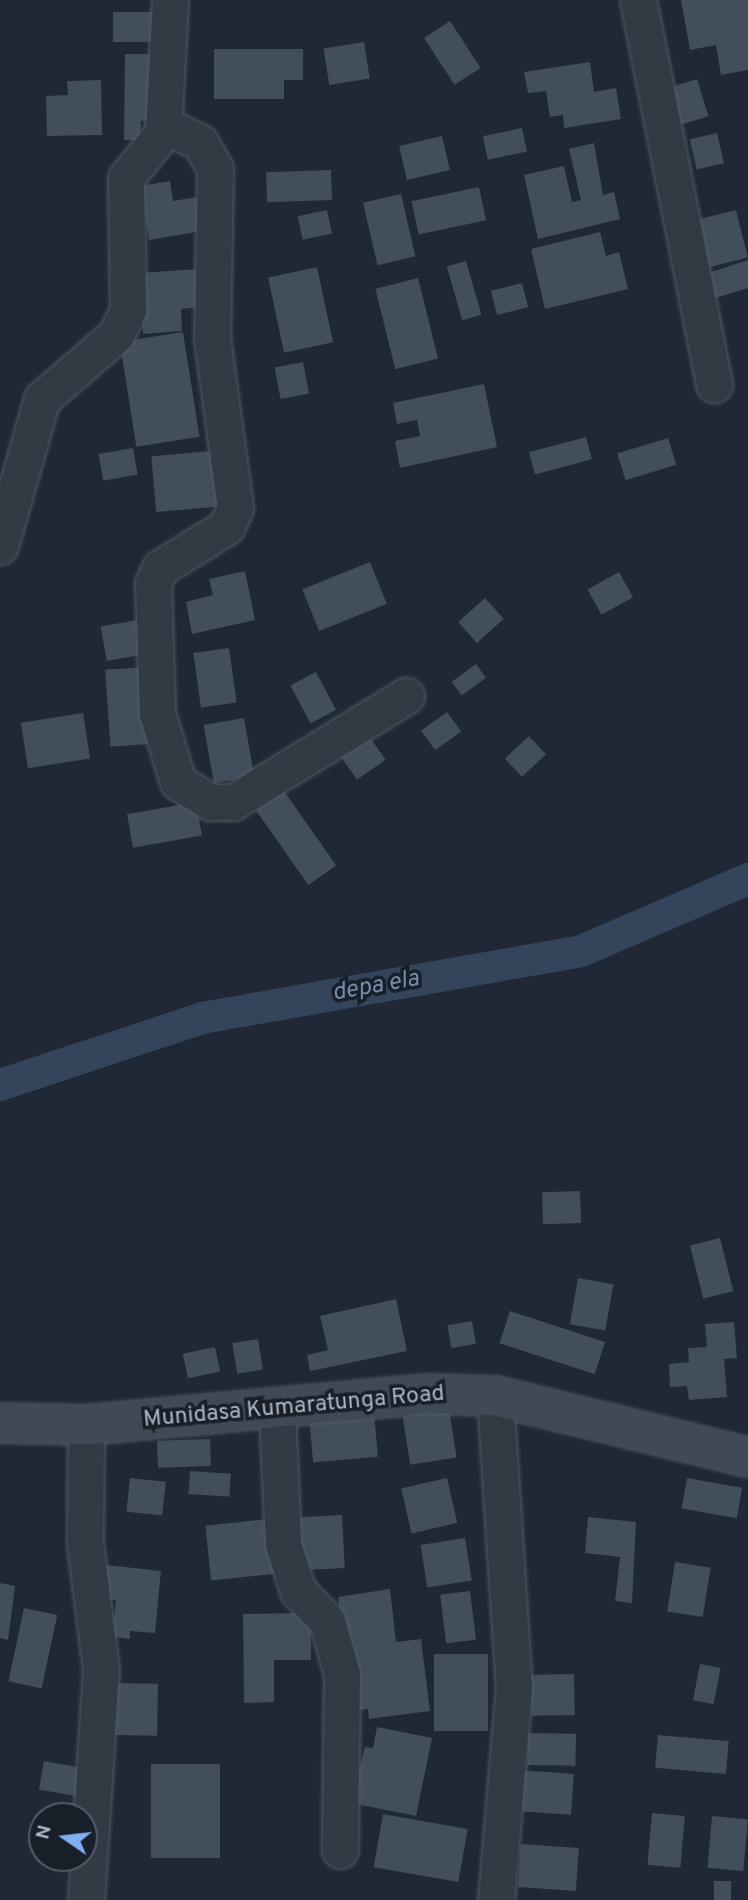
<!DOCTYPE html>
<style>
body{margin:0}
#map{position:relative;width:748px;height:1900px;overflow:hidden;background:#1f2834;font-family:Overpass,sans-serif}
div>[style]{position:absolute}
.canal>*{height:32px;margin:-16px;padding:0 16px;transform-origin:16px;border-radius:16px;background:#33445b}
.building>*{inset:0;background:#424e5c;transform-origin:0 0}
.roads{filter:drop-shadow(0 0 2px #505863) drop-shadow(0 0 2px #505863)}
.street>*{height:35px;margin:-17.5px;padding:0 17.5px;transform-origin:17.5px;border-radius:17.5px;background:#323a44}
.secondary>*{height:38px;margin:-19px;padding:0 19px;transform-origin:19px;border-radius:19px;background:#404a57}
span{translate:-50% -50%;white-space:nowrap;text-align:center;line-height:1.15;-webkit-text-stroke:7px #181f29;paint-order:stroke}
.street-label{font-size:23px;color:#acb5c2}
.water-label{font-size:24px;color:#758daa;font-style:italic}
.north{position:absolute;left:28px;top:1802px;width:70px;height:70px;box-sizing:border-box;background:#181f29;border:2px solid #535b66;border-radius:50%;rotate:284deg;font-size:19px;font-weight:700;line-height:28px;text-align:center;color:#acb5c2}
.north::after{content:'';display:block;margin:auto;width:24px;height:32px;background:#80aff3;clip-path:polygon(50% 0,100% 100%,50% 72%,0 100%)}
</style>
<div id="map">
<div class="canal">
<div style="left:0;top:1085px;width:213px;rotate:-18.3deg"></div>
<div style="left:202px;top:1018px;width:385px;rotate:-10deg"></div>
<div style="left:581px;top:951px;width:182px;rotate:-23.3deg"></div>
</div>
<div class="building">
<div style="clip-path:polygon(681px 0,748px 0,748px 70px,721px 75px,716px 45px,690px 50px)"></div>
<div style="left:113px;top:12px;width:40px;height:30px"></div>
<div style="left:450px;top:21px;width:56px;height:31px;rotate:57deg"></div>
<div style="left:364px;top:42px;width:37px;height:41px;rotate:81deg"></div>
<div style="clip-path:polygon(214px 49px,303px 49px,303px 80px,284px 80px,284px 99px,214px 99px)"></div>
<div style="clip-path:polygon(125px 54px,155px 54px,153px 122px,141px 121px,140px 140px,124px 140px)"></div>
<div style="clip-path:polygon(590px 62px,594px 92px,616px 88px,621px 119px,564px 128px,563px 115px,550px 117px,546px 91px,528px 93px,524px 72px)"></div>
<div style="left:697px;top:79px;width:39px;height:30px;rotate:73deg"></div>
<div style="clip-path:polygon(101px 80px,102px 135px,47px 136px,46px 96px,68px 95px,67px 81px)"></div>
<div style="left:522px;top:128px;width:24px;height:40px;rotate:78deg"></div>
<div style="left:717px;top:133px;width:31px;height:28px;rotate:77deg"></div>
<div style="left:442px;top:136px;width:35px;height:44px;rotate:77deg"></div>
<div style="clip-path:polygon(594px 143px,603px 195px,614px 192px,620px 219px,538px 239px,524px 175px,564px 166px,572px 202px,581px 200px,569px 149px)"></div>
<div style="left:331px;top:170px;width:30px;height:65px;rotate:88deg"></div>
<div style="clip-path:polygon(170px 181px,173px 201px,197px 197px,203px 231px,149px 240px,141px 186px)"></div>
<div style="left:479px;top:187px;width:34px;height:69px;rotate:78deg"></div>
<div style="left:401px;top:194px;width:64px;height:39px;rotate:77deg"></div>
<div style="left:327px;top:210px;width:24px;height:30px;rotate:78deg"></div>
<div style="left:736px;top:210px;width:49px;height:49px;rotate:76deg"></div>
<div style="clip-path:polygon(600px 232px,606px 256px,619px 252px,628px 289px,545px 309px,531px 249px)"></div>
<div style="clip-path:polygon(748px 260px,748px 288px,709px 300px,702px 275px)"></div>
<div style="left:466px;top:261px;width:56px;height:20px;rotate:74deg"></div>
<div style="left:317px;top:267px;width:77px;height:50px;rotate:78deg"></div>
<div style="clip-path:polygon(199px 269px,201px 307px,181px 309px,182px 331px,143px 334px,139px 273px)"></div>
<div style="left:418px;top:278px;width:83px;height:44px;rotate:76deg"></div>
<div style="left:522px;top:283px;width:25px;height:32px;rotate:76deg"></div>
<div style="left:183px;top:332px;width:106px;height:64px;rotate:81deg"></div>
<div style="left:303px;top:362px;width:32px;height:29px;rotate:79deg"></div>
<div style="clip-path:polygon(484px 384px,497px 447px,400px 468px,395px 441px,420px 436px,417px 420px,397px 424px,393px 403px)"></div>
<div style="left:586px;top:437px;width:23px;height:59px;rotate:75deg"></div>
<div style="left:668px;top:438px;width:28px;height:53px;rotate:73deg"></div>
<div style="left:133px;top:448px;width:27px;height:35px;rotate:80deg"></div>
<div style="left:222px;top:450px;width:56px;height:71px;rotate:85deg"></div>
<div style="left:370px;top:562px;width:45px;height:73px;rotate:68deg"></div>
<div style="clip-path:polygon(245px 571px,255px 620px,192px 634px,186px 602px,213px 595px,209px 579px)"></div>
<div style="left:619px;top:572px;width:29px;height:36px;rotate:61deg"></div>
<div style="left:485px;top:598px;width:28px;height:36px;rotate:48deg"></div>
<div style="left:143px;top:619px;width:35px;height:43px;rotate:80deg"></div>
<div style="left:229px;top:648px;width:55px;height:36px;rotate:82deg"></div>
<div style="left:476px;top:664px;width:17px;height:30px;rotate:54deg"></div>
<div style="left:146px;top:667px;width:77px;height:41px;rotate:86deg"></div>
<div style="left:316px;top:672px;width:43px;height:29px;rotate:62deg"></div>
<div style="left:447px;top:712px;width:24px;height:32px;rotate:54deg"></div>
<div style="left:83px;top:713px;width:46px;height:63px;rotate:81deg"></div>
<div style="left:244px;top:718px;width:59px;height:41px;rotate:80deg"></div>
<div style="left:369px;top:736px;width:29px;height:35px;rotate:55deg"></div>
<div style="left:529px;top:736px;width:25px;height:33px;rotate:47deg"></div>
<div style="left:284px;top:791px;width:91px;height:34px;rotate:55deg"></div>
<div style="left:196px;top:802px;width:34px;height:70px;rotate:80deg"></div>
<div style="left:580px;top:1191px;width:32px;height:38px;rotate:88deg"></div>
<div style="left:720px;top:1238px;width:55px;height:31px;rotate:76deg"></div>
<div style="left:578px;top:1278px;width:36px;height:47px;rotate:10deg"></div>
<div style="clip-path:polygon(396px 1299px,407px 1351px,310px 1371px,307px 1355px,328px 1350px,320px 1316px)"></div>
<div style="left:510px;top:1311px;width:100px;height:34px;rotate:18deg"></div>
<div style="left:472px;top:1321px;width:23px;height:25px;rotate:80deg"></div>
<div style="clip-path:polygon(734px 1322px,737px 1358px,724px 1359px,727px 1397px,689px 1400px,687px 1386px,670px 1387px,669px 1364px,689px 1362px,688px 1348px,707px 1347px,705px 1324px)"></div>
<div style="left:258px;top:1339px;width:31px;height:26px;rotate:81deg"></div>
<div style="left:215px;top:1347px;width:25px;height:33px;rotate:78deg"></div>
<div style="left:449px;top:1409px;width:49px;height:47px;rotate:81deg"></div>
<div style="left:374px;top:1412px;width:45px;height:65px;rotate:85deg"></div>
<div style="left:210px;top:1439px;width:27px;height:53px;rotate:88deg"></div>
<div style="left:190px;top:1471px;width:41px;height:23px;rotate:4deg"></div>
<div style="left:130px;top:1478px;width:36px;height:34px;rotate:6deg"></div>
<div style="left:447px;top:1478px;width:46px;height:47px;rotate:77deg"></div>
<div style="left:687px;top:1478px;width:56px;height:31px;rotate:10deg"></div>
<div style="left:342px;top:1515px;width:53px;height:43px;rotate:87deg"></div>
<div style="clip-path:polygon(588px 1517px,636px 1522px,632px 1603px,615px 1601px,620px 1557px,585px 1553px)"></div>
<div style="left:269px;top:1519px;width:55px;height:64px;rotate:84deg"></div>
<div style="left:465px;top:1538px;width:43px;height:45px;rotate:81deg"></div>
<div style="left:675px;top:1562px;width:36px;height:50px;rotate:9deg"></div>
<div style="clip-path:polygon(106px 1565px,161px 1571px,155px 1633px,130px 1631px,130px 1639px,103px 1636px,105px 1618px,114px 1619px,116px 1600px,102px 1599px)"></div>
<div style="clip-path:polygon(0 1583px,15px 1586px,8px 1640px,0 1638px)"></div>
<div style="clip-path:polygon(390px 1589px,396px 1642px,421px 1639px,430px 1711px,369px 1719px,368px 1709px,353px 1711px,338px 1597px)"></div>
<div style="left:470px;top:1591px;width:49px;height:30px;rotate:83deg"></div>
<div style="left:24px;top:1608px;width:34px;height:75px;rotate:12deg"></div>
<div style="clip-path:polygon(311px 1613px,311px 1660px,274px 1660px,274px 1702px,244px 1703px,243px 1614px)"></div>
<div style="left:434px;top:1654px;width:54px;height:77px"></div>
<div style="left:700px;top:1664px;width:21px;height:37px;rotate:11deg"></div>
<div style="left:574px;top:1674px;width:41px;height:43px;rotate:89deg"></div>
<div style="left:110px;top:1683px;width:48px;height:52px;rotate:1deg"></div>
<div style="clip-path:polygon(377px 1727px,432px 1738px,416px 1816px,351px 1803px,365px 1747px,373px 1748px)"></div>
<div style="left:528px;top:1733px;width:48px;height:32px;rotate:1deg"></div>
<div style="left:658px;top:1735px;width:71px;height:33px;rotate:5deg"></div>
<div style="left:44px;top:1761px;width:47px;height:29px;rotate:10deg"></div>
<div style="left:151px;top:1764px;width:69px;height:94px"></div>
<div style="left:518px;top:1770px;width:56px;height:41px;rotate:4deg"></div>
<div style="left:652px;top:1813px;width:33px;height:52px;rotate:5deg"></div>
<div style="left:383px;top:1814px;width:86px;height:54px;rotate:10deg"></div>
<div style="left:712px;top:1816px;width:36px;height:52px;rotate:5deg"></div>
<div style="left:521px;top:1844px;width:58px;height:43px;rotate:4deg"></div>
<div style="left:714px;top:1881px;width:17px;height:19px"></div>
</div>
<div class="roads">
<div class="street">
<div style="left:170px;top:0;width:132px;rotate:93deg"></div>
<div style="left:163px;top:132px;width:11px;rotate:-10deg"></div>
<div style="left:174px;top:130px;width:29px;rotate:25deg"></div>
<div style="left:200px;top:142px;width:31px;rotate:61deg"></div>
<div style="left:215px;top:169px;width:169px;rotate:91deg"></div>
<div style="left:212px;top:338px;width:172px;rotate:82.3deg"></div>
<div style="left:235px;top:508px;width:21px;rotate:115deg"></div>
<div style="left:226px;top:527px;width:78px;rotate:148.2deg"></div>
<div style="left:160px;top:568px;width:17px;rotate:115deg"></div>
<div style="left:153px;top:583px;width:130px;rotate:88.2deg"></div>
<div style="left:157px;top:713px;width:72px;rotate:73.1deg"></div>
<div style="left:178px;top:782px;width:38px;rotate:32deg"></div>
<div style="left:210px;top:802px;width:23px"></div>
<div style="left:233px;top:802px;width:203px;rotate:-31.5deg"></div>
<div style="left:638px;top:0;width:392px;rotate:78.8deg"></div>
<div style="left:0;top:546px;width:153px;rotate:-74.1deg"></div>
<div style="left:42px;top:399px;width:98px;rotate:-40.9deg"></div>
<div style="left:116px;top:335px;width:28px;rotate:-64deg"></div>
<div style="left:128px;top:310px;width:132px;rotate:-90.9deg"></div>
<div style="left:126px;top:178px;width:59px;rotate:-51.2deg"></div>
<div style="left:495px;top:1396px;width:291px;rotate:86.3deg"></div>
<div style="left:514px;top:1686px;width:215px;rotate:94.8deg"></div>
<div style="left:277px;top:1411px;width:133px;rotate:87.4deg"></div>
<div style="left:283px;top:1544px;width:49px;rotate:72.3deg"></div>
<div style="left:298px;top:1591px;width:42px;rotate:46deg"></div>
<div style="left:327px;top:1621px;width:55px;rotate:74.2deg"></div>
<div style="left:342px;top:1674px;width:176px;rotate:90.7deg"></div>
<div style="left:86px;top:1425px;width:118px;rotate:90.5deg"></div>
<div style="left:85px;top:1543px;width:127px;rotate:82.8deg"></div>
<div style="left:101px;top:1669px;width:231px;rotate:93.7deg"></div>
</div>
<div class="secondary">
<div style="left:0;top:1423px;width:86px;rotate:1.3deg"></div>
<div style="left:86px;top:1425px;width:341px;rotate:-5.2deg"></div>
<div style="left:426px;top:1394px;width:69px;rotate:1.7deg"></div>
<div style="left:495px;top:1396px;width:260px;rotate:13.6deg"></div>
</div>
</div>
<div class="street-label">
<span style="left:294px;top:1408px;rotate:-5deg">Munidasa Kumaratunga Road</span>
</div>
<div class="water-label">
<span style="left:376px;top:987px;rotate:-10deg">depa ela</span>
</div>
<div class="north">N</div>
</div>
